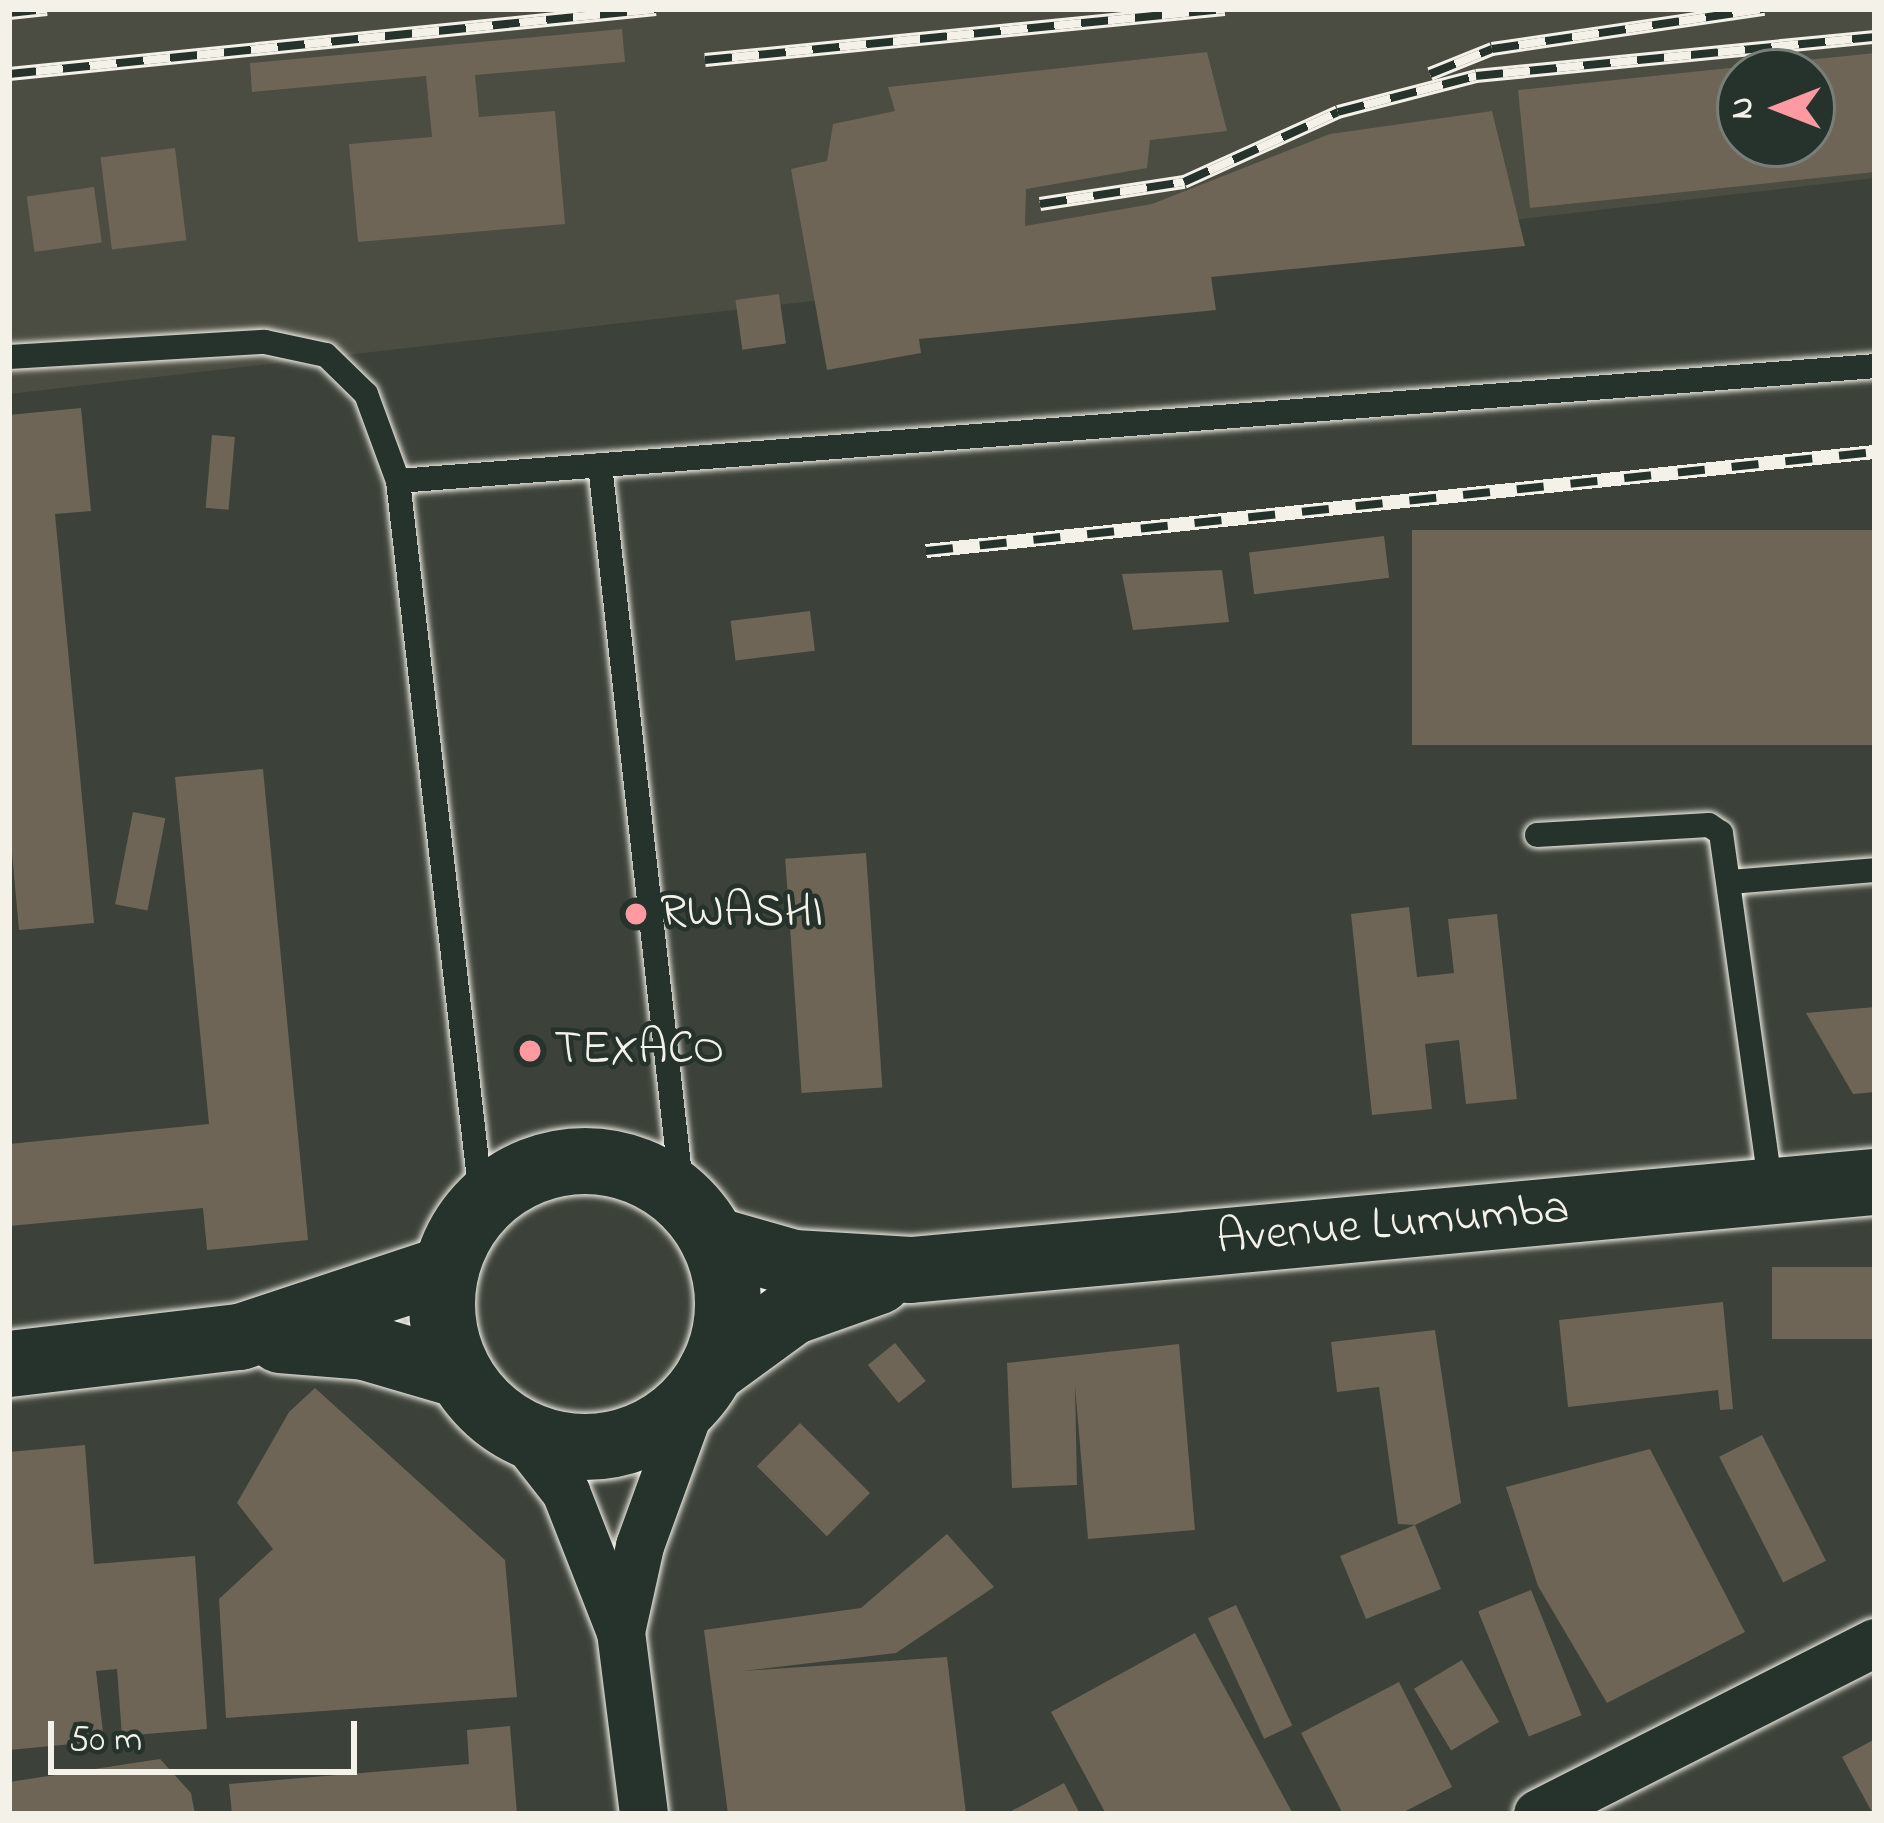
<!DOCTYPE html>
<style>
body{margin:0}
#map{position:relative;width:1884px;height:1823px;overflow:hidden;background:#3c4239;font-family:"Indie Flower",sans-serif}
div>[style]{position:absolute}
.built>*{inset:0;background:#4b4c42}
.building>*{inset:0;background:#6e6556;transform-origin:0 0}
.roads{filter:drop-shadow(0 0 3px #f4f1e8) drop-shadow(0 0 3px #f4f1e8)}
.service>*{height:24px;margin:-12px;padding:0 12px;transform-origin:12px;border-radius:12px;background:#26332d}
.minor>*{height:48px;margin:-24px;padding:0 24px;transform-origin:24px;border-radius:24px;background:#26332d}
.secondary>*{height:66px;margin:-33px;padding:0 33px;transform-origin:33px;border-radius:33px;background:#26332d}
.secondary>.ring{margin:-33px;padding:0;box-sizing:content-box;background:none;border:66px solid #26332d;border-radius:50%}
.rail>*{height:14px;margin-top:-7px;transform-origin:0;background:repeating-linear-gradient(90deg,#26332d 0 27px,#f4f1e8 0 54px);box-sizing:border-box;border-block:3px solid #f4f1e8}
.dots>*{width:33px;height:33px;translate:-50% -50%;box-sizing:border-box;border:6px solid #26332d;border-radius:50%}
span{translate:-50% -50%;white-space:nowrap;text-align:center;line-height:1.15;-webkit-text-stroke:9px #26332d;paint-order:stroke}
.poi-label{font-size:48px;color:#f4f1e8}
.left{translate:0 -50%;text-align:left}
.street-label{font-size:48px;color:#f4f1e8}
.frame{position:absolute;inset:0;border:12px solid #f4f1e8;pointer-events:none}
.north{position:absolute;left:1716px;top:48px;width:120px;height:120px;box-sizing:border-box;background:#26332d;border:3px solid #787f78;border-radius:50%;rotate:270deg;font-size:33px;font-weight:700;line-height:48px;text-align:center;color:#f4f1e8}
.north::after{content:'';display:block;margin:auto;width:42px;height:54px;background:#ff9aa2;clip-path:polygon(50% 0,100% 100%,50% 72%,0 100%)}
.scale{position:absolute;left:48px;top:1721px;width:309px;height:54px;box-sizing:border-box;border:6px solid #f4f1e8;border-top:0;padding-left:15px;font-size:36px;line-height:42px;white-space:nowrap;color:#f4f1e8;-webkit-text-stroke:9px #26332d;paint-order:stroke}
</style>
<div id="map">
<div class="built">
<div style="clip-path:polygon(evenodd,9px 9px,1875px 9px,1875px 178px,9px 394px,9px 9px,1740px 72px,1812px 72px,1812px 144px,1740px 144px,1740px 72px)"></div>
</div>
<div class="building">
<div style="clip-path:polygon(622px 29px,625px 62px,475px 75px,479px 117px,555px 111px,565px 224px,358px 242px,349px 144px,432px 137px,426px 76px,252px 92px,250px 63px)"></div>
<div style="clip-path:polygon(1207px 52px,1227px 131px,1150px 140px,1147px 168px,1026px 189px,1025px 226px,1152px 204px,1330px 134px,1492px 111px,1525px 246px,1211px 277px,1216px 310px,919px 339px,921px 353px,827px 370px,791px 169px,827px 161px,833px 124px,895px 111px,888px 87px)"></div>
<div style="clip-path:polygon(evenodd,1875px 53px,1875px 172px,1530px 208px,1518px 90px,1875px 53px,1740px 72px,1812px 72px,1812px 144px,1740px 144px,1740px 72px)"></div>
<div style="left:175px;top:148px;width:93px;height:75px;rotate:83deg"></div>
<div style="left:94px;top:187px;width:56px;height:68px;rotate:82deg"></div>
<div style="left:779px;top:294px;width:50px;height:44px;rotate:82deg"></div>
<div style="clip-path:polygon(81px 408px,91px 511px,55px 514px,94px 923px,19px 930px,9px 820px,9px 415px)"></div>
<div style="left:212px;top:435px;width:23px;height:73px;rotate:5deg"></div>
<div style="left:1875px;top:530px;width:215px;height:463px;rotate:90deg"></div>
<div style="left:1384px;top:536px;width:42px;height:136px;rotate:83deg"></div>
<div style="clip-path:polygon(1222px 570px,1229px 622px,1133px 630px,1122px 574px)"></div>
<div style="left:810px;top:611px;width:40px;height:80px;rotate:83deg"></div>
<div style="clip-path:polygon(263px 769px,308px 1240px,207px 1250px,203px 1208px,9px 1226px,9px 1144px,209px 1124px,175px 777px)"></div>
<div style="left:133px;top:812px;width:33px;height:94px;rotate:11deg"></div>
<div style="left:866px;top:853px;width:235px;height:81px;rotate:86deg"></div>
<div style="clip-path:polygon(1409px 907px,1417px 977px,1454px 973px,1448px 919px,1497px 914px,1517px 1099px,1466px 1104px,1459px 1040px,1425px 1044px,1432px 1109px,1372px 1115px,1351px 914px)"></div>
<div style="clip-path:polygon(1875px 1007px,1875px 1092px,1853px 1094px,1806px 1013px)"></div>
<div style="left:1875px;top:1267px;width:72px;height:103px;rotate:90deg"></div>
<div style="clip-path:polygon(1723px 1302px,1733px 1409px,1720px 1410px,1718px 1390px,1568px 1407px,1559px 1320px)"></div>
<div style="clip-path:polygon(1435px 1330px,1461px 1503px,1415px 1525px,1441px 1589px,1366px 1619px,1340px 1556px,1415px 1525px,1398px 1524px,1379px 1387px,1337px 1392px,1331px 1342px)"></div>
<div style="left:895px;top:1343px;width:49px;height:35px;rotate:51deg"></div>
<div style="clip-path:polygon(1179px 1344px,1195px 1530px,1088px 1539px,1075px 1386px,1077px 1485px,1012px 1488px,1007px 1363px)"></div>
<div style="clip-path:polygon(315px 1388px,505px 1560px,517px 1697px,226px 1718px,219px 1599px,273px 1549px,237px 1503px,289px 1412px)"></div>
<div style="left:800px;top:1423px;width:99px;height:61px;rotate:45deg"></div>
<div style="left:1762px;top:1435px;width:141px;height:48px;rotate:63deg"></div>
<div style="clip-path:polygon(85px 1445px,94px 1564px,195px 1556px,207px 1729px,122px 1736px,117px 1669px,96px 1671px,104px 1741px,9px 1750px,9px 1452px)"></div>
<div style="clip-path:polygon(1650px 1449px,1745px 1632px,1607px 1703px,1538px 1586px,1506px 1487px)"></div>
<div style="clip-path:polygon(947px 1534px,994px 1587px,896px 1653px,743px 1671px,947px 1657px,966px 1814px,728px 1814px,704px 1630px,861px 1608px)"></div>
<div style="left:1531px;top:1590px;width:135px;height:57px;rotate:68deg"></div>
<div style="left:1236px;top:1605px;width:133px;height:31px;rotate:65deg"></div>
<div style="clip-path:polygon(1195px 1633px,1293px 1814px,1106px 1814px,1051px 1712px)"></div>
<div style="left:1462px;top:1660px;width:72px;height:56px;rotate:59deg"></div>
<div style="clip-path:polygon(1399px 1682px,1452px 1787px,1400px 1814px,1343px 1814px,1301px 1733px)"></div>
<div style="clip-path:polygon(510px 1726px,517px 1814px,232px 1814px,229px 1784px,469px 1764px,467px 1730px)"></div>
<div style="clip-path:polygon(1875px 1739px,1875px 1814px,1873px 1814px,1842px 1757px)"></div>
<div style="clip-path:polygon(160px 1759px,191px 1793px,195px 1814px,9px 1814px,9px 1782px)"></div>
<div style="clip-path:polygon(1064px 1783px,1080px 1814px,1006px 1814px)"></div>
</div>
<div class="roads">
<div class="service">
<div style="left:9px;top:357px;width:256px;rotate:-3.4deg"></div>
<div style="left:265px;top:342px;width:62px;rotate:12deg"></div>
<div style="left:326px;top:355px;width:56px;rotate:44.3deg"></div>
<div style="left:366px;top:394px;width:93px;rotate:69.8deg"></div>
<div style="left:398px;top:481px;width:729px;rotate:83.38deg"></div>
<div style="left:600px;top:465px;width:741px;rotate:83.57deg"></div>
<div style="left:398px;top:481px;width:1481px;rotate:-4.45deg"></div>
<div style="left:1537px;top:835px;width:172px;rotate:-3.3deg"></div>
<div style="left:1709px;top:825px;width:14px;rotate:34deg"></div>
<div style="left:1721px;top:833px;width:360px;rotate:82deg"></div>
<div style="left:1730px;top:882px;width:145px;rotate:-4.7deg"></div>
</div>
<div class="minor">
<div style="left:518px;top:1431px;width:78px;rotate:51.8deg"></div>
<div style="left:566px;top:1492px;width:150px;rotate:68.6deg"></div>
<div style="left:621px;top:1632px;width:183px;rotate:82.8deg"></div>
<div style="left:621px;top:1632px;width:88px;rotate:-77.5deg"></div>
<div style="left:640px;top:1546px;width:161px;rotate:-70deg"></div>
<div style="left:1538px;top:1814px;width:378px;rotate:-26.9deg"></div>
</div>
<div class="secondary">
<div class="ring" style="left:442px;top:1161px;width:220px;height:220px"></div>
<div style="left:713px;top:1240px;width:84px;rotate:15.9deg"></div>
<div style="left:794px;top:1263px;width:117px;rotate:3.4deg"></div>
<div style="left:911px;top:1270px;width:968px;rotate:-5.22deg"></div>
<div style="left:280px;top:1340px;width:85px;rotate:4.7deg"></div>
<div style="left:365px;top:1347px;width:99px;rotate:16.4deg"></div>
<div style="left:9px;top:1364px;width:233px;rotate:-6.7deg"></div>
<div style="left:240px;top:1337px;width:217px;rotate:-18.3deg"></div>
<div style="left:711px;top:1371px;width:100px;rotate:-36.1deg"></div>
<div style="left:792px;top:1312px;width:92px;rotate:-19.6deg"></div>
</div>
</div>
<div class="rail">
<div style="left:9px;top:13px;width:38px;rotate:-6deg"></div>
<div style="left:705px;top:60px;width:522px;rotate:-5.6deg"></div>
<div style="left:9px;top:74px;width:650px;rotate:-5.74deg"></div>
<div style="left:1430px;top:74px;width:67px;rotate:-22deg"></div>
<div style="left:1492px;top:49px;width:275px;rotate:-8.4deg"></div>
<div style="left:1040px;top:204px;width:146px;rotate:-8.7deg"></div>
<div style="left:1184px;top:182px;width:169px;rotate:-24.4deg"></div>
<div style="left:1338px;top:112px;width:143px;rotate:-14.6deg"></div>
<div style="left:1476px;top:76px;width:401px;rotate:-5.6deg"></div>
<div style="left:926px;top:551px;width:954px;rotate:-5.96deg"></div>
</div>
<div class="dots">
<div style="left:636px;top:914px;background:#ff9aa2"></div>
<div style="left:530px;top:1051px;background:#ff9aa2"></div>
</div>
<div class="poi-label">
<span class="left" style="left:660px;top:914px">RWASHI</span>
<span class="left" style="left:554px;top:1051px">TEXACO</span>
</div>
<div class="street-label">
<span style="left:1393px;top:1225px;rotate:-5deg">Avenue Lumumba</span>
</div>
<div class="frame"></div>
<div class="north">N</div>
<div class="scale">50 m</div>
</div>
